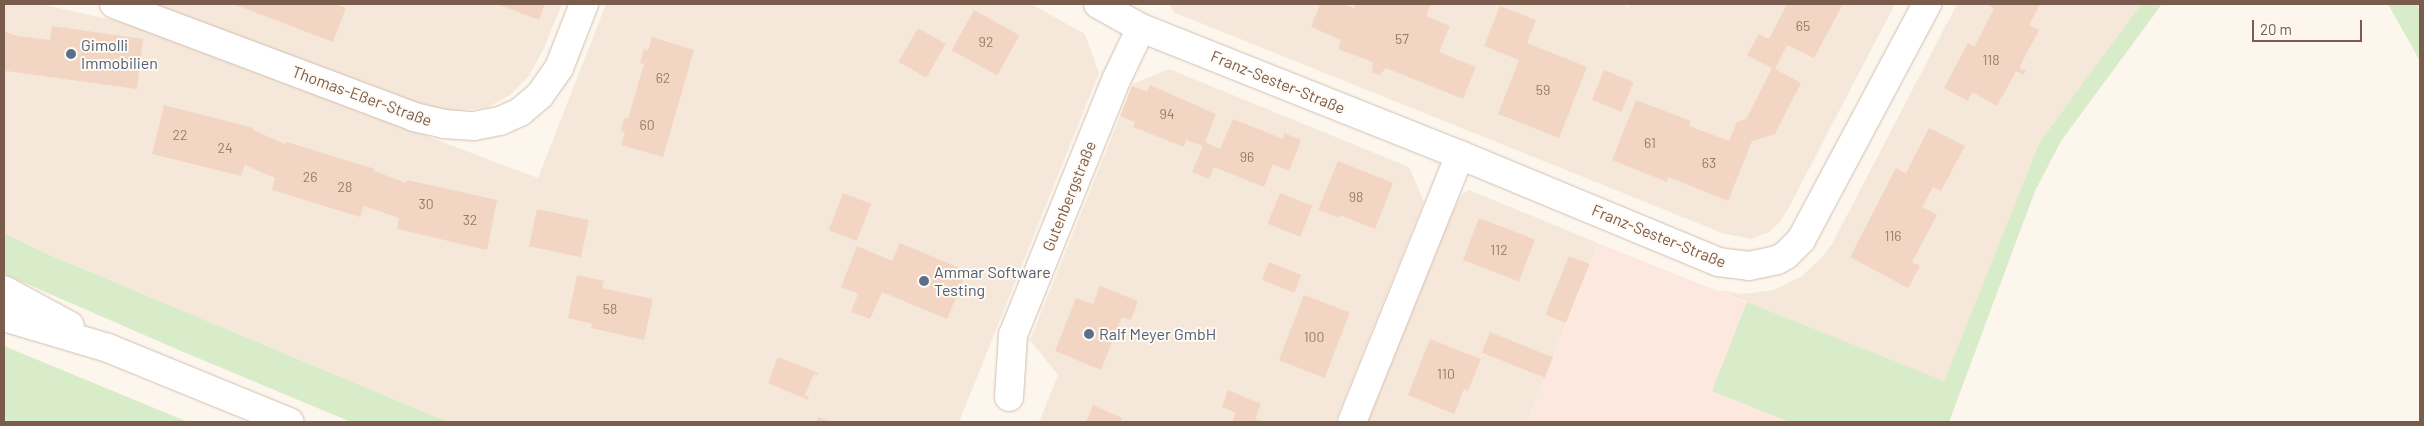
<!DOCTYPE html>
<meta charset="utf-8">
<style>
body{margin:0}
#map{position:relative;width:2424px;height:426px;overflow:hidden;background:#fdf6ec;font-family:Barlow,sans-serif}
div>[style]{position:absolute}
.residential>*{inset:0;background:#f5e8da}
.commercial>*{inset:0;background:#fde8e0}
.green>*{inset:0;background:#d8ecc9}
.building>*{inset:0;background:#f3d5c3;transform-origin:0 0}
.roads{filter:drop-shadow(0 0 1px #d1beb0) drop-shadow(0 0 1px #d1beb0)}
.minor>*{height:28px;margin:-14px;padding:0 14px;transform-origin:14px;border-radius:14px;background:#fff}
.dots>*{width:14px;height:14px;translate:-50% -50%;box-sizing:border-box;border:2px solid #fffaf3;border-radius:50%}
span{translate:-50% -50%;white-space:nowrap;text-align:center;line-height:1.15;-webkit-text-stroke:4px #fffaf3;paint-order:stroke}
.number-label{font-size:14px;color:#987a6a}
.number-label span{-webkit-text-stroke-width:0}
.service-label{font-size:16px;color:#4e5e75}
.left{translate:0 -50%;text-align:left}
.street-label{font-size:16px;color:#7a5c4d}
.frame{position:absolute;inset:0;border:5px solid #7a5c4d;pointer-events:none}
.scale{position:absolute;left:2252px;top:20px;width:110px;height:22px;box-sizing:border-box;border:2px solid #7a5c4d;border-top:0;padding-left:6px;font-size:15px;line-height:18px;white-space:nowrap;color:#7a5c4d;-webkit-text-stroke:4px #fffaf3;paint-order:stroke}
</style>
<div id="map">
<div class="residential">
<div style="clip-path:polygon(4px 4px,41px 4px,130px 24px,538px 178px,606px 4px,1031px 4px,1085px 34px,1099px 73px,959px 422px,448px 422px,45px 253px,4px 233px)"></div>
<div style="clip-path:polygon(141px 4px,562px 4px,544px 48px,529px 76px,510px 95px,486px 108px,432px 112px)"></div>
<div style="clip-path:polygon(1170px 4px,1621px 4px,1628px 7px,1630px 4px,1895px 4px,1787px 211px,1779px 223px,1769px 232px,1751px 239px,1722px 233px,1173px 12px)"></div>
<div style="clip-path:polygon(1957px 4px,2141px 4px,2039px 143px,1944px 382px,1717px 290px,1743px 294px,1774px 290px,1802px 276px,1822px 257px,1832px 244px)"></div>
<div style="clip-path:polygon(1169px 69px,1409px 167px,1424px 202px,1335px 422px,1039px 422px,1058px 375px,1030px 340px,1133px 84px)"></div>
<div style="clip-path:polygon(1469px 190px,1598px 243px,1527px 422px,1367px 422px,1452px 213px,1462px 194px)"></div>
</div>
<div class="commercial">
<div style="clip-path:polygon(1598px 243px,1944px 382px,1928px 422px,1527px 422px)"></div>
</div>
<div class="green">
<div style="clip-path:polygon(2141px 4px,2162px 4px,2061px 141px,2035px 191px,1949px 422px,1790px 422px,1712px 391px,1747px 302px,1944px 381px,2039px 143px)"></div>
<div style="clip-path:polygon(2388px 4px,2420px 4px,2420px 61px)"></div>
<div style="clip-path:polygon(4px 233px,45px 253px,448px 422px,351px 422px,181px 351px,4px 274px)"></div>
<div style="clip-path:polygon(4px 346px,188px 422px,4px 422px)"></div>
</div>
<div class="building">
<div style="clip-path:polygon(233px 4px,335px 4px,346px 8px,333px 42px)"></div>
<div style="clip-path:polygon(497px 4px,545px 4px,539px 20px)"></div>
<div style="clip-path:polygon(1320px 4px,1343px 4px,1354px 8px,1356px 4px,1431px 4px,1426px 16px,1450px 26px,1439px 52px,1476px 67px,1463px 99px,1386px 68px,1379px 75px,1372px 72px,1373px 62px,1338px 49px,1341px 40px,1311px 27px)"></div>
<div style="clip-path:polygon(1787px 4px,1843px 4px,1814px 58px,1787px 45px,1775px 69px,1801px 83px,1775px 134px,1752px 141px,1728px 201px,1668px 177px,1667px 182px,1612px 160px,1636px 100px,1691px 121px,1689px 126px,1729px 141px,1737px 122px,1746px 119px,1772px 68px,1747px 55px,1759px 34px,1769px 39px)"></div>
<div style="clip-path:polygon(1988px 4px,2040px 4px,2029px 25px,2039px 30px,2019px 68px,2026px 71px,2023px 75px,2016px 71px,1997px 106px,1972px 92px,1968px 101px,1944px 88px,1968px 43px,1974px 47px,1994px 9px)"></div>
<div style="clip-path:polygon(1500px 6px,1536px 20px,1527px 43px,1587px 67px,1559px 138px,1498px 114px,1519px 60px,1484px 46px)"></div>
<div style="left:974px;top:10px;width:52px;height:46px;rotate:29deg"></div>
<div style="clip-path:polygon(52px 26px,143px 39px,137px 89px,6px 71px,4px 76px,4px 31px,17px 36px,50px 40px)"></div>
<div style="left:918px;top:28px;width:32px;height:39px;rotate:30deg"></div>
<div style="clip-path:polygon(652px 37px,694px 50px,663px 157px,621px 145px,625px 132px,621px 131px,624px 118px,628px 119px,644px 64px,640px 63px,644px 49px,648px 51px)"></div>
<div style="left:1604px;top:70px;width:32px;height:32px;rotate:22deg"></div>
<div style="clip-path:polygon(1150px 85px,1216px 114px,1205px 142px,1220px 149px,1233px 119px,1283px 139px,1284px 133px,1301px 140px,1289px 171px,1273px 164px,1264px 187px,1214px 167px,1209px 179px,1192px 172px,1203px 146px,1186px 140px,1184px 147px,1133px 127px,1135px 122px,1120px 116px,1132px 86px,1147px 92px)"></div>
<div style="clip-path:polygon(164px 105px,254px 128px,253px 130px,285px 144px,287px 142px,375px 169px,374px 171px,406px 183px,407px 180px,497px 200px,487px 250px,397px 229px,399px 218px,364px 206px,360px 217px,272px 190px,275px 178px,245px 165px,241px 176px,152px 154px)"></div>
<div style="clip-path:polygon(1929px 128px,1965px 146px,1941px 191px,1933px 187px,1922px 207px,1937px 215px,1912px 262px,1920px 266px,1908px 288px,1850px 257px,1896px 168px,1906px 173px)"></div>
<div style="clip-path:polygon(1338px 161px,1393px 183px,1375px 229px,1340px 215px,1339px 218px,1318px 210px)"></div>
<div style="left:843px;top:193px;width:30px;height:40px;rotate:21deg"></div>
<div style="left:1280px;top:193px;width:35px;height:33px;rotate:22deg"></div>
<div style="left:537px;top:209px;width:53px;height:38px;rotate:12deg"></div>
<div style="left:1479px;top:218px;width:60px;height:45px;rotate:21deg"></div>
<div style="clip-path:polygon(900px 243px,967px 271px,947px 319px,882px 292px,870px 319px,851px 312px,858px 294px,841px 287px,857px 246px,892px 261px)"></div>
<div style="left:1569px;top:256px;width:22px;height:63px;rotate:22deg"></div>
<div style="left:1269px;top:262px;width:35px;height:19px;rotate:22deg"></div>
<div style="clip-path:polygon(577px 275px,604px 281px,602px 288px,653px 299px,644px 340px,591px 328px,592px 324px,568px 318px)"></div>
<div style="clip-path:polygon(1100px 286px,1138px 301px,1131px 320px,1122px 317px,1101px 370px,1055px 351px,1076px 298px,1093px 304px)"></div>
<div style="left:1304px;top:295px;width:49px;height:70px;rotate:21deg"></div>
<div style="left:1490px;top:332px;width:68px;height:22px;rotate:22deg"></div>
<div style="clip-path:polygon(1430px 339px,1481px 359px,1468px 391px,1464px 389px,1454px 414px,1408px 395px)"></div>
<div style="clip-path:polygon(778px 357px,818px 373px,818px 375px,814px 374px,805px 395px,809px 397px,808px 400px,768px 383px)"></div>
<div style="clip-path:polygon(1228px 390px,1261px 404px,1255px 419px,1264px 422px,1232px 422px,1236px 413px,1222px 407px)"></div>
<div style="clip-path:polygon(1093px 405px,1122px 418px,1121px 422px,1086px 422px)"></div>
<div style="clip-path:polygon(818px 417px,832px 422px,816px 422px)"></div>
</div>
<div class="roads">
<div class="minor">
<div style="left:114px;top:4px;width:321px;rotate:20.6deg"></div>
<div style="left:414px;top:117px;width:31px;rotate:13deg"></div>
<div style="left:444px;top:124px;width:30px;rotate:4deg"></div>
<div style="left:474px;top:126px;width:26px;rotate:-11deg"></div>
<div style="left:500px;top:121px;width:22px;rotate:-24deg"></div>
<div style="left:520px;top:112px;width:26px;rotate:-40deg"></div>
<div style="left:540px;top:95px;width:33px;rotate:-55deg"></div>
<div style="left:559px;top:68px;width:69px;rotate:-68.7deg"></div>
<div style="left:1098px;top:4px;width:49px;rotate:29.2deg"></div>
<div style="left:1141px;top:28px;width:343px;rotate:21.7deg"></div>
<div style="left:1460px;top:155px;width:279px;rotate:22.5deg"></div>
<div style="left:1718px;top:262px;width:31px;rotate:7deg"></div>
<div style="left:1749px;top:266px;width:29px;rotate:-12deg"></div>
<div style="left:1777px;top:260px;width:10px;rotate:-29deg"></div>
<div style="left:1786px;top:255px;width:21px;rotate:-45deg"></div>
<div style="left:1801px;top:240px;width:268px;rotate:-61.9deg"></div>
<div style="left:4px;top:290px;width:75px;rotate:28.6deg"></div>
<div style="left:4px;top:317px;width:109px;rotate:16.6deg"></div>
<div style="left:108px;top:348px;width:196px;rotate:22.2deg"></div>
<div style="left:1009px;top:397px;width:62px;rotate:-86.3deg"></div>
<div style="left:1013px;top:335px;width:277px;rotate:-68deg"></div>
<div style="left:1117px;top:78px;width:55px;rotate:-64.4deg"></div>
<div style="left:1352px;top:422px;width:288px;rotate:-68deg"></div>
</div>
</div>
<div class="dots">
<div style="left:71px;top:54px;background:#5c6f8a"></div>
<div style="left:924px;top:281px;background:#5c6f8a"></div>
<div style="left:1089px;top:334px;background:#5c6f8a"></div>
</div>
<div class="number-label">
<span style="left:1803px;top:26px">65</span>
<span style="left:1402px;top:39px">57</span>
<span style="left:986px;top:42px">92</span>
<span style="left:1991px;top:60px">118</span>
<span style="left:663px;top:78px">62</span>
<span style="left:1543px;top:90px">59</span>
<span style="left:1167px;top:114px">94</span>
<span style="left:647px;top:125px">60</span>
<span style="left:180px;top:135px">22</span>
<span style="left:1650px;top:143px">61</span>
<span style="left:225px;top:148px">24</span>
<span style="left:1247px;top:157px">96</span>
<span style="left:1709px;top:163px">63</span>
<span style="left:310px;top:177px">26</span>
<span style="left:345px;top:187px">28</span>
<span style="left:1356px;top:197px">98</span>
<span style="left:426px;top:204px">30</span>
<span style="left:470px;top:220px">32</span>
<span style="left:1893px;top:236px">116</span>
<span style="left:1499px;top:250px">112</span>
<span style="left:610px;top:309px">58</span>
<span style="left:1314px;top:337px">100</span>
<span style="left:1446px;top:374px">110</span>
</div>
<div class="service-label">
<span class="left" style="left:81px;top:54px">Gimolli<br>Immobilien</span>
<span class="left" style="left:934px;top:281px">Ammar Software<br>Testing</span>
<span class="left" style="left:1099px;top:334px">Ralf Meyer GmbH</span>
</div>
<div class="street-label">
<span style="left:1278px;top:82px;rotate:22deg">Franz-Sester-Straße</span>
<span style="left:362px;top:96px;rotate:20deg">Thomas-Eßer-Straße</span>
<span style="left:1069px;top:196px;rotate:-68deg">Gutenbergstraße</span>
<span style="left:1659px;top:236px;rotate:22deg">Franz-Sester-Straße</span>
</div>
<div class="frame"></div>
<div class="scale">20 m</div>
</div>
